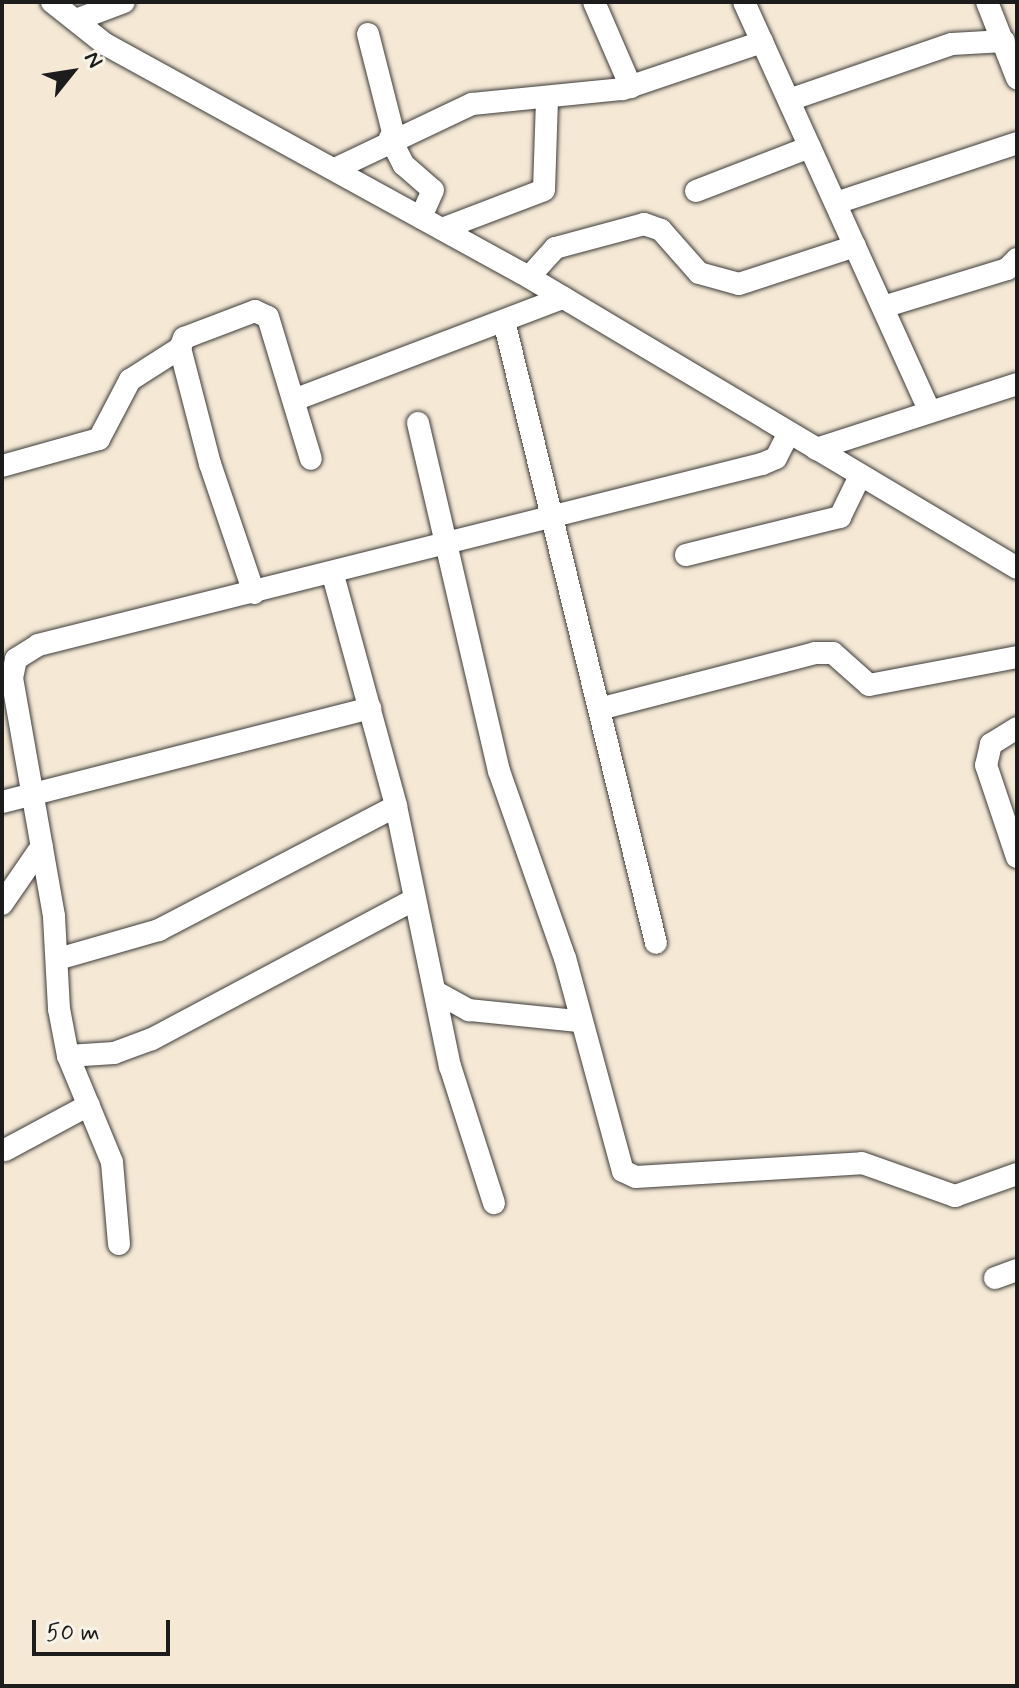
<!DOCTYPE html>
<style>
body{margin:0}
#map{position:relative;width:1019px;height:1688px;overflow:hidden;background:#f5e9d6;font-family:Mynerve,sans-serif}
div>[style]{position:absolute}
.roads{filter:drop-shadow(0 0 2px #3d3b38) drop-shadow(0 0 2px #3d3b38)}
.street>*{height:22px;margin:-11px;padding:0 11px;transform-origin:11px;border-radius:11px;background:#fff}
span{translate:-50% -50%;white-space:nowrap;text-align:center;line-height:1.15;-webkit-text-stroke:8px #f7f3e8;paint-order:stroke}
.frame{position:absolute;inset:0;border:4px solid #1c1c1c;pointer-events:none}
.north{position:absolute;left:32px;top:32px;width:80px;height:80px;-webkit-text-stroke:6px #f7f3e8;paint-order:stroke;rotate:60deg;font-size:22px;font-weight:700;line-height:32px;text-align:center;color:#1c1c1c}
.north::after{content:'';display:block;margin:auto;width:28px;height:36px;background:#1c1c1c;clip-path:polygon(50% 0,100% 100%,50% 72%,0 100%)}
.scale{position:absolute;left:32px;top:1620px;width:138px;height:36px;box-sizing:border-box;border:4px solid #1c1c1c;border-top:0;padding-left:10px;font-size:24px;line-height:28px;white-space:nowrap;color:#1c1c1c;-webkit-text-stroke:6px #f7f3e8;paint-order:stroke}
</style>
<div id="map">
<div class="roads">
<div class="street">
<div style="left:52px;top:2px;width:68px;rotate:38.4deg"></div>
<div style="left:105px;top:44px;width:476px;rotate:28.8deg"></div>
<div style="left:522px;top:273px;width:576px;rotate:30.79deg"></div>
<div style="left:594px;top:2px;width:93px;rotate:66.5deg"></div>
<div style="left:744px;top:2px;width:450px;rotate:65.6deg"></div>
<div style="left:987px;top:2px;width:82px;rotate:68.5deg"></div>
<div style="left:76px;top:20px;width:51px;rotate:-20.6deg"></div>
<div style="left:368px;top:34px;width:105px;rotate:75.7deg"></div>
<div style="left:789px;top:100px;width:172px;rotate:-19deg"></div>
<div style="left:952px;top:44px;width:52px;rotate:-3.3deg"></div>
<div style="left:390px;top:138px;width:30px;rotate:63deg"></div>
<div style="left:404px;top:165px;width:38px;rotate:41deg"></div>
<div style="left:433px;top:190px;width:30px;rotate:114deg"></div>
<div style="left:335px;top:169px;width:152px;rotate:-25.4deg"></div>
<div style="left:472px;top:104px;width:152px;rotate:-5.7deg"></div>
<div style="left:623px;top:89px;width:147px;rotate:-18.7deg"></div>
<div style="left:696px;top:191px;width:122px;rotate:-21.1deg"></div>
<div style="left:836px;top:203px;width:191px;rotate:-18.3deg"></div>
<div style="left:442px;top:229px;width:109px;rotate:-20.9deg"></div>
<div style="left:544px;top:190px;width:91px;rotate:-88.1deg"></div>
<div style="left:529px;top:277px;width:39px;rotate:-48deg"></div>
<div style="left:555px;top:248px;width:92px;rotate:-15.1deg"></div>
<div style="left:644px;top:224px;width:18px;rotate:19deg"></div>
<div style="left:661px;top:230px;width:57px;rotate:48.5deg"></div>
<div style="left:699px;top:273px;width:41px;rotate:15.4deg"></div>
<div style="left:739px;top:284px;width:122px;rotate:-18.1deg"></div>
<div style="left:883px;top:307px;width:130px;rotate:-17deg"></div>
<div style="left:1007px;top:269px;width:14px;rotate:-45deg"></div>
<div style="left:504px;top:321px;width:640px;rotate:76.27deg"></div>
<div style="left:294px;top:400px;width:288px;rotate:-20.8deg"></div>
<div style="left:418px;top:423px;width:357px;rotate:76.9deg"></div>
<div style="left:499px;top:771px;width:198px;rotate:70.6deg"></div>
<div style="left:565px;top:958px;width:221px;rotate:74.8deg"></div>
<div style="left:623px;top:1171px;width:14px;rotate:25deg"></div>
<div style="left:636px;top:1177px;width:226px;rotate:-3.5deg"></div>
<div style="left:862px;top:1163px;width:99px;rotate:19.5deg"></div>
<div style="left:955px;top:1196px;width:66px;rotate:-19.5deg"></div>
<div style="left:816px;top:449px;width:211px;rotate:-17.9deg"></div>
<div style="left:2px;top:466px;width:101px;rotate:-15.6deg"></div>
<div style="left:99px;top:439px;width:67px;rotate:-62.3deg"></div>
<div style="left:130px;top:380px;width:59px;rotate:-32.6deg"></div>
<div style="left:686px;top:555px;width:159px;rotate:-13.9deg"></div>
<div style="left:840px;top:517px;width:46px;rotate:-64deg"></div>
<div style="left:333px;top:575px;width:239px;rotate:74.7deg"></div>
<div style="left:396px;top:806px;width:266px;rotate:78.3deg"></div>
<div style="left:450px;top:1066px;width:144px;rotate:72.2deg"></div>
<div style="left:254px;top:593px;width:136px;rotate:-108.8deg"></div>
<div style="left:210px;top:464px;width:120px;rotate:-104.5deg"></div>
<div style="left:180px;top:348px;width:11px;rotate:-68deg"></div>
<div style="left:184px;top:338px;width:76px;rotate:-20.8deg"></div>
<div style="left:255px;top:311px;width:14px;rotate:25deg"></div>
<div style="left:268px;top:317px;width:148px;rotate:73.2deg"></div>
<div style="left:603px;top:708px;width:219px;rotate:-14.5deg"></div>
<div style="left:815px;top:653px;width:18px"></div>
<div style="left:833px;top:653px;width:48px;rotate:41.6deg"></div>
<div style="left:869px;top:685px;width:151px;rotate:-10.7deg"></div>
<div style="left:1017px;top:728px;width:31px;rotate:148deg"></div>
<div style="left:991px;top:744px;width:22px;rotate:103deg"></div>
<div style="left:986px;top:765px;width:97px;rotate:71.4deg"></div>
<div style="left:2px;top:802px;width:380px;rotate:-14.3deg"></div>
<div style="left:2px;top:904px;width:70px;rotate:-55.4deg"></div>
<div style="left:58px;top:959px;width:105px;rotate:-16deg"></div>
<div style="left:159px;top:930px;width:267px;rotate:-27.6deg"></div>
<div style="left:436px;top:992px;width:38px;rotate:29deg"></div>
<div style="left:469px;top:1010px;width:109px;rotate:5.8deg"></div>
<div style="left:68px;top:1056px;width:46px;rotate:-3.7deg"></div>
<div style="left:114px;top:1053px;width:40px;rotate:-20.2deg"></div>
<div style="left:152px;top:1039px;width:294px;rotate:-28deg"></div>
<div style="left:5px;top:1150px;width:95px;rotate:-28.2deg"></div>
<div style="left:119px;top:1244px;width:82px;rotate:-94.9deg"></div>
<div style="left:112px;top:1162px;width:115px;rotate:-112.5deg"></div>
<div style="left:68px;top:1056px;width:48px;rotate:-100.8deg"></div>
<div style="left:59px;top:1009px;width:93px;rotate:-93.1deg"></div>
<div style="left:54px;top:916px;width:242px;rotate:-100deg"></div>
<div style="left:12px;top:678px;width:19px;rotate:-78deg"></div>
<div style="left:16px;top:659px;width:26px;rotate:-32deg"></div>
<div style="left:38px;top:645px;width:746px;rotate:-14.04deg"></div>
<div style="left:762px;top:464px;width:15px;rotate:-23deg"></div>
<div style="left:776px;top:458px;width:28px;rotate:-63deg"></div>
<div style="left:995px;top:1278px;width:23px;rotate:-20deg"></div>
</div>
</div>
<div class="frame"></div>
<div class="north">N</div>
<div class="scale">50 m</div>
</div>
